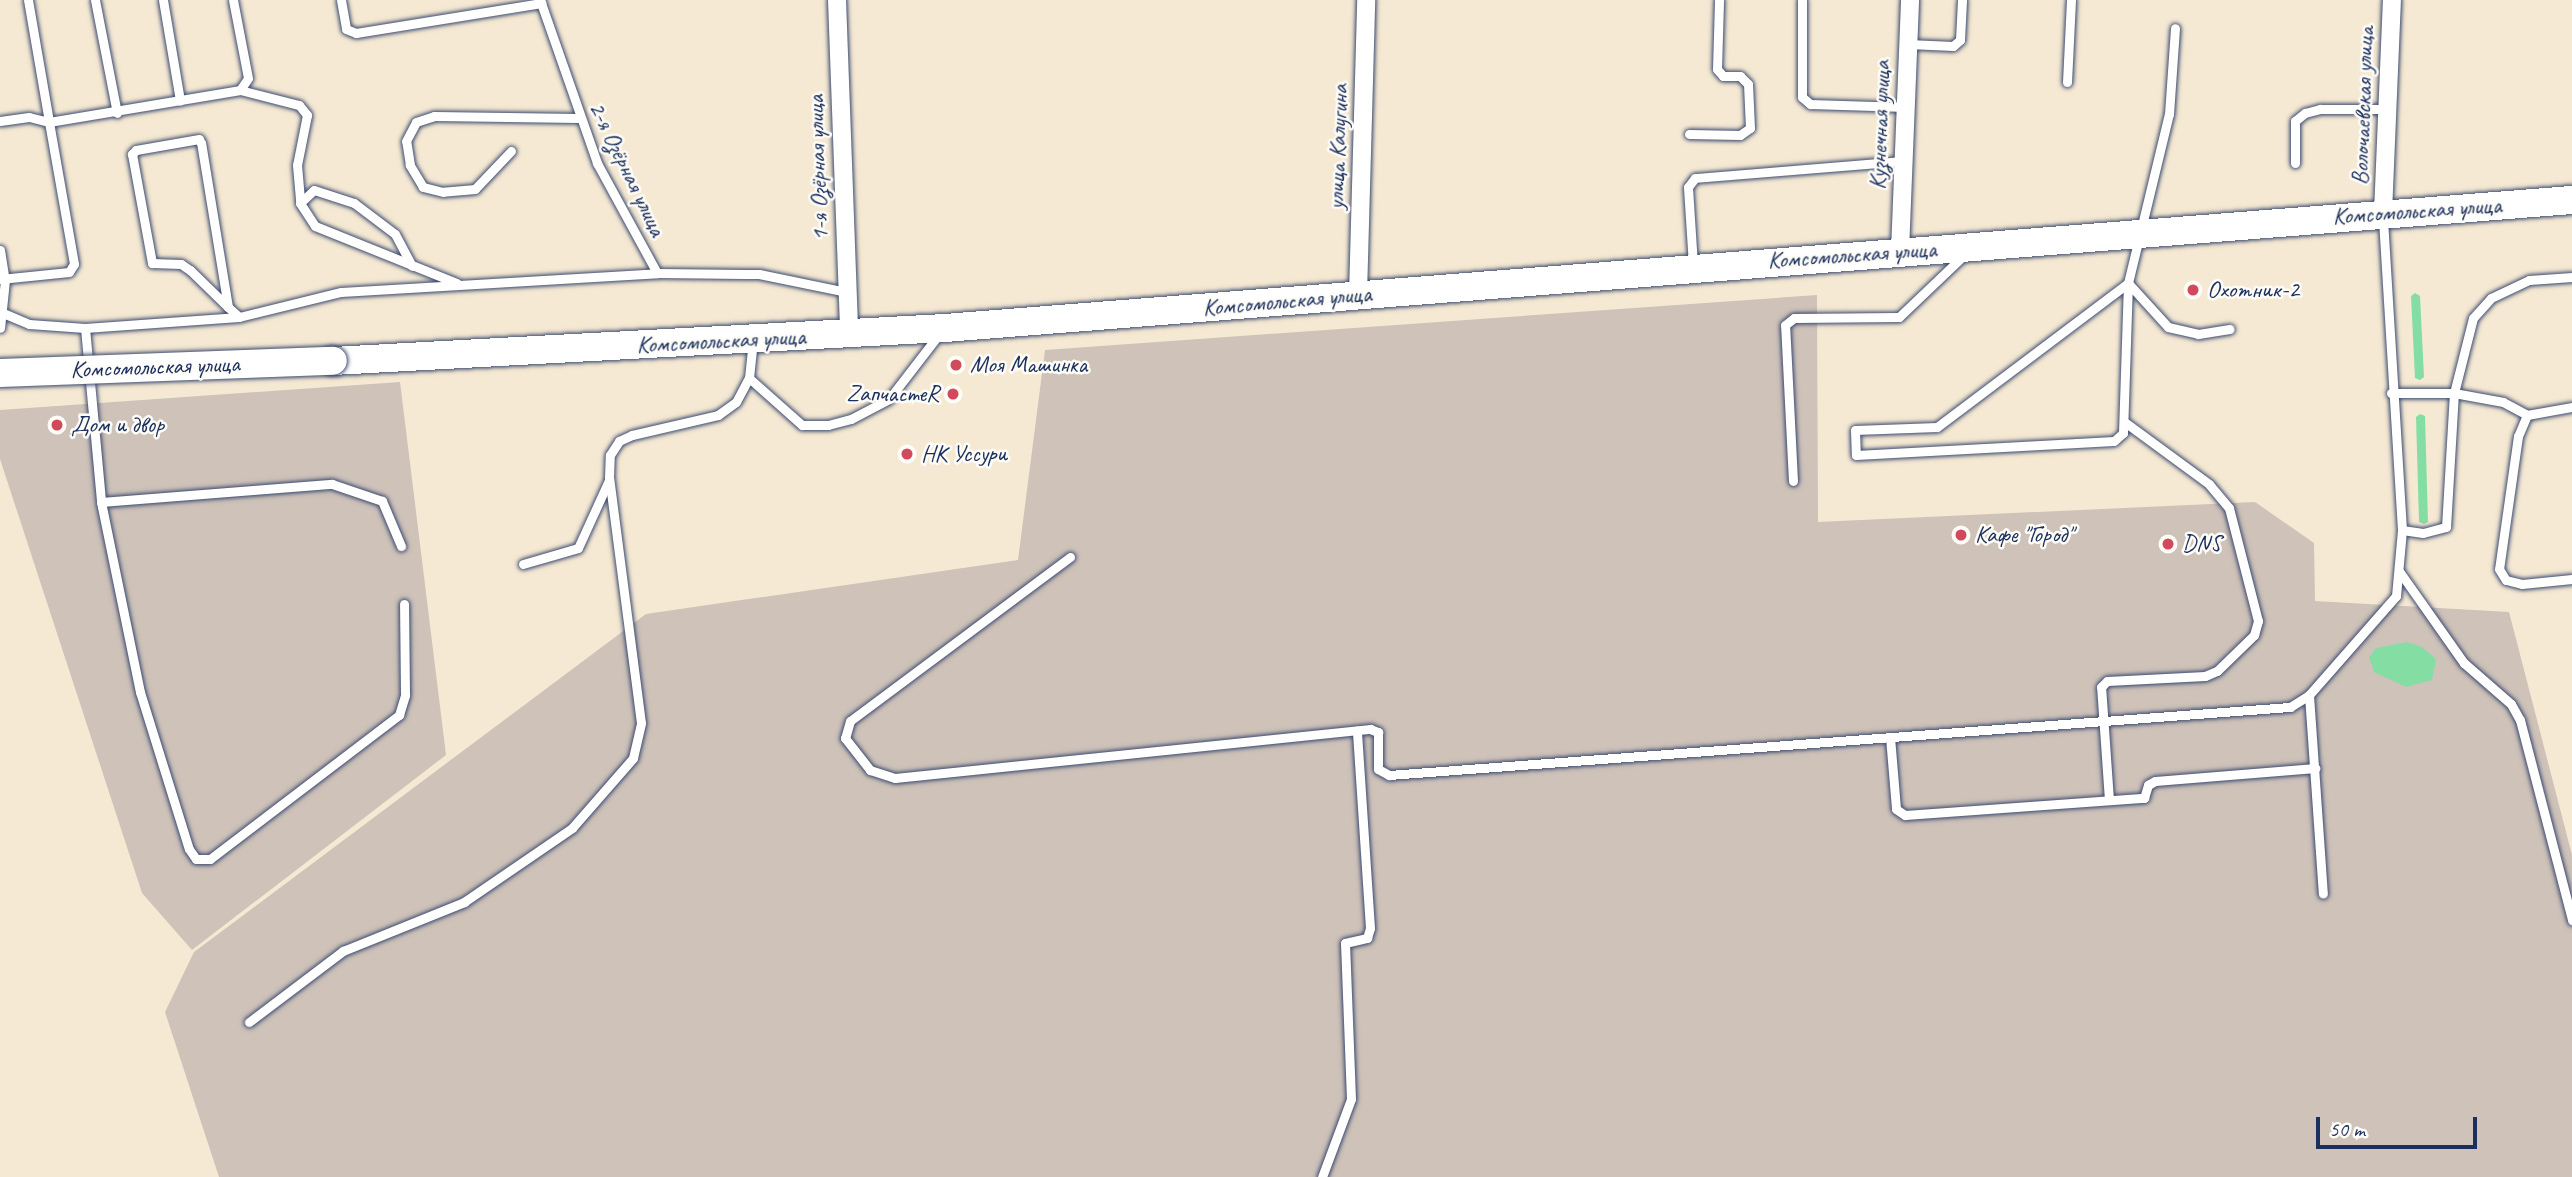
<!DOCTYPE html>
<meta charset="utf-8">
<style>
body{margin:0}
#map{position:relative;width:2572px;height:1177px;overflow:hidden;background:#f5e9d3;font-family:Caveat,sans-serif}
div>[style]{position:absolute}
.industrial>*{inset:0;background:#cec2b9}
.green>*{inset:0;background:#84dea4}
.roads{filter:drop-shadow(0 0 2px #3c4b70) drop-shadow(0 0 2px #3c4b70)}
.lane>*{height:9px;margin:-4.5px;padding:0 4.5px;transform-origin:4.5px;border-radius:4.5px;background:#fff}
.street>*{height:18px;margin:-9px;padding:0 9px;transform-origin:9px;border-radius:9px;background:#fff}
.primary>*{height:28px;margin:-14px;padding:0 14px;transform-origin:14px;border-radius:14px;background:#fff}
.bridges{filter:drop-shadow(0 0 2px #3c4b70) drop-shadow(0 0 2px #3c4b70)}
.primary-bridge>*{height:28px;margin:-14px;padding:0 14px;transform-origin:14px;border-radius:14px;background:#fff}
.dots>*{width:19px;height:19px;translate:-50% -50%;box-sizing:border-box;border:4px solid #fdfcf7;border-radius:50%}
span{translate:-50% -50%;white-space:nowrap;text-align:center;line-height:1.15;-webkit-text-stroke:5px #fdfcf7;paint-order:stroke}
.street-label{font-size:24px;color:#1b2f5e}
.poi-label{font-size:24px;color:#1b2f5e}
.left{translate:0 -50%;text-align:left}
.right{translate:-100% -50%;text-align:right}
.scale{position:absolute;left:2316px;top:1117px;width:161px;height:32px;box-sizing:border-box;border:4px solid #1b2f5e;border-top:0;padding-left:9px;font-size:21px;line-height:24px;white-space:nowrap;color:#1b2f5e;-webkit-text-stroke:5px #fdfcf7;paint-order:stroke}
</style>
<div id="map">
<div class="industrial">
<div style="clip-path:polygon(1817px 295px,1818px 522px,2255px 502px,2314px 543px,2315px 601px,2509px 612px,2572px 855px,2572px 1177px,219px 1177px,165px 1012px,194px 952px,646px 614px,1018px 560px,1045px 350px)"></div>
<div style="clip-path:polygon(400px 382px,446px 755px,192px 950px,142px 893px,0 459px,0 410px)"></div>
</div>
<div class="green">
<div style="clip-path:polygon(2415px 293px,2420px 296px,2424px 377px,2420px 380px,2415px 378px,2411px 296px)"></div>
<div style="clip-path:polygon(2420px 414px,2425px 416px,2428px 522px,2424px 524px,2419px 522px,2416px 417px)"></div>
<div style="clip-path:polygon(2407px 642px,2422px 647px,2436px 659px,2432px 680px,2406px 687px,2374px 672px,2369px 657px,2376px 648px)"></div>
</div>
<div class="roads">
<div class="lane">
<div style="left:28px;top:0;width:124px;rotate:80.2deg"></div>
<div style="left:49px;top:122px;width:194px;rotate:-9.5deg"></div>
<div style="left:240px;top:90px;width:14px;rotate:-56deg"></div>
<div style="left:248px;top:78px;width:79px;rotate:-100.9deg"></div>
<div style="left:95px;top:0;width:115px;rotate:79deg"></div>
<div style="left:163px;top:0;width:102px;rotate:80.4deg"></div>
<div style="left:341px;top:0;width:29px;rotate:80deg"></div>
<div style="left:346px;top:29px;width:11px;rotate:22deg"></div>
<div style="left:356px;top:33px;width:188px;rotate:-9.2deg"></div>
<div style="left:540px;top:0;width:173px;rotate:70.7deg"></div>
<div style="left:597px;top:163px;width:125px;rotate:61.4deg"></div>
<div style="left:1802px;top:0;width:97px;rotate:90deg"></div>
<div style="left:1802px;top:97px;width:11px;rotate:41deg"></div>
<div style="left:1810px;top:104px;width:96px;rotate:1.8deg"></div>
<div style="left:1908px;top:44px;width:45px;rotate:2.5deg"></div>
<div style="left:1953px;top:46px;width:9px;rotate:-41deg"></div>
<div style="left:1960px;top:40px;width:40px;rotate:-87.1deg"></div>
<div style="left:2067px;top:82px;width:82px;rotate:-87.2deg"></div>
<div style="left:240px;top:90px;width:61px;rotate:14.3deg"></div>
<div style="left:299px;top:105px;width:13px;rotate:51deg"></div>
<div style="left:307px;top:115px;width:51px;rotate:101.3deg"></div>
<div style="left:297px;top:165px;width:38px;rotate:85deg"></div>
<div style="left:300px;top:203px;width:27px;rotate:57deg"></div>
<div style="left:315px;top:226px;width:153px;rotate:21.9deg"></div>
<div style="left:0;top:121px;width:29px;rotate:-8deg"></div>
<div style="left:29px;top:117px;width:21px;rotate:14deg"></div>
<div style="left:49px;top:122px;width:144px;rotate:80deg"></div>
<div style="left:74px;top:264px;width:9px;rotate:122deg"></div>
<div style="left:69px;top:272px;width:69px;rotate:174.2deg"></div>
<div style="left:1689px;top:134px;width:51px;rotate:1.1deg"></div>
<div style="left:1740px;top:135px;width:12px;rotate:-35deg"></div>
<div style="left:1750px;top:128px;width:44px;rotate:-92.6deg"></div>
<div style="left:1748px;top:84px;width:11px;rotate:-135deg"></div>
<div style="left:1740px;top:76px;width:17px;rotate:180deg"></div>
<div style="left:1723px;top:76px;width:9px;rotate:-131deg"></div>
<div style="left:1717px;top:69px;width:69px;rotate:-88.3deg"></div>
<div style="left:511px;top:151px;width:52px;rotate:133.5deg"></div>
<div style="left:475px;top:189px;width:32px;rotate:175deg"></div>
<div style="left:443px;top:192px;width:21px;rotate:-166deg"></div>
<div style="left:423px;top:187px;width:26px;rotate:-121deg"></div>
<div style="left:410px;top:165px;width:24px;rotate:-99deg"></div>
<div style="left:406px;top:141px;width:21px;rotate:-62deg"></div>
<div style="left:416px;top:122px;width:19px;rotate:-18deg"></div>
<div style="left:434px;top:116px;width:145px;rotate:0.8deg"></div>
<div style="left:2295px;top:163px;width:42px;rotate:-90deg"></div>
<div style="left:2295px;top:121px;width:13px;rotate:-39deg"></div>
<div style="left:2305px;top:113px;width:16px;rotate:-15deg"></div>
<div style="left:2320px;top:109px;width:67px"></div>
<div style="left:300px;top:203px;width:19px;rotate:-43deg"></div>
<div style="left:314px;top:190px;width:42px;rotate:18deg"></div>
<div style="left:354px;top:203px;width:51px;rotate:37.1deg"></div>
<div style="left:395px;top:234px;width:36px;rotate:62deg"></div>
<div style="left:0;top:250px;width:30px;rotate:81deg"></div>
<div style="left:5px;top:280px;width:48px;rotate:95.9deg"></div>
<div style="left:1693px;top:265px;width:78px;rotate:-93.7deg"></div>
<div style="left:1688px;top:187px;width:11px;rotate:-52deg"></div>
<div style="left:1695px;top:178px;width:210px;rotate:-4.7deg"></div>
<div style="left:2128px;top:283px;width:239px;rotate:143deg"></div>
<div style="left:1937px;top:427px;width:82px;rotate:177.9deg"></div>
<div style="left:1855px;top:430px;width:25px;rotate:88deg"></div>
<div style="left:1856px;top:455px;width:258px;rotate:-3.1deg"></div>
<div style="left:2114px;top:441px;width:12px;rotate:-42deg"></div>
<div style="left:2123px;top:433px;width:150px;rotate:-88.1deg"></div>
<div style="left:2128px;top:283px;width:174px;rotate:-76.4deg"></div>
<div style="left:2169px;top:114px;width:86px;rotate:-86deg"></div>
<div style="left:2128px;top:283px;width:59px;rotate:47.7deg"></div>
<div style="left:2168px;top:327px;width:31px;rotate:13deg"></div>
<div style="left:2198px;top:334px;width:32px;rotate:-9deg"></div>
<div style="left:228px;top:307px;width:166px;rotate:-99.3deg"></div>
<div style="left:201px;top:143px;width:4px;rotate:-117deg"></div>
<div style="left:199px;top:139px;width:64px;rotate:170.1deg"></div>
<div style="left:136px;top:150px;width:6px;rotate:135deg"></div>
<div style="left:132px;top:154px;width:111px;rotate:79.6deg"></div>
<div style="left:152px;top:263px;width:29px;rotate:2deg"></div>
<div style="left:181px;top:264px;width:11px;rotate:34deg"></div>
<div style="left:190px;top:270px;width:53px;rotate:44.2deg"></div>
<div style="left:228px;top:307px;width:15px;rotate:42deg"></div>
<div style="left:3px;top:313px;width:28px;rotate:23deg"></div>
<div style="left:29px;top:324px;width:56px;rotate:4.1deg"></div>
<div style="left:85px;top:328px;width:154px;rotate:-4.1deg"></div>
<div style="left:239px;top:317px;width:105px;rotate:-13.8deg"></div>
<div style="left:341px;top:292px;width:317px;rotate:-3.4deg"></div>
<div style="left:657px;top:273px;width:102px;rotate:0.6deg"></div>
<div style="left:759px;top:274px;width:90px;rotate:11.6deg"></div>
<div style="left:85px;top:328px;width:175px;rotate:84.7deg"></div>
<div style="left:101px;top:502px;width:194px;rotate:78.4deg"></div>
<div style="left:140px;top:692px;width:164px;rotate:72.7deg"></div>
<div style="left:189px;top:849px;width:12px;rotate:55deg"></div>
<div style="left:196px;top:859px;width:14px"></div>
<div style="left:210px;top:859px;width:238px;rotate:-37.3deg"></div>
<div style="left:399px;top:715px;width:21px;rotate:-73deg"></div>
<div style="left:405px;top:695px;width:91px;rotate:-90.6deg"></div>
<div style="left:749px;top:378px;width:71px;rotate:41.6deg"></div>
<div style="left:802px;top:425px;width:26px"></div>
<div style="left:828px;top:425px;width:24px;rotate:-15deg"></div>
<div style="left:851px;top:419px;width:43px;rotate:-27.8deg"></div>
<div style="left:889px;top:399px;width:83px;rotate:-52.3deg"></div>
<div style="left:2391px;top:393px;width:63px"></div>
<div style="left:2454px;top:393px;width:50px;rotate:10.4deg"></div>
<div style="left:2503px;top:402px;width:27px;rotate:28deg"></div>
<div style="left:2527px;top:415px;width:46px;rotate:-10.1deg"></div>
<div style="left:2527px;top:415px;width:23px;rotate:113deg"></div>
<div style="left:2518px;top:436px;width:134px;rotate:98.1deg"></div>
<div style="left:2499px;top:569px;width:13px;rotate:58deg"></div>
<div style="left:2506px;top:580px;width:16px;rotate:14deg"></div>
<div style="left:2522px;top:584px;width:50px;rotate:-5.7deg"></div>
<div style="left:1793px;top:481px;width:156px;rotate:-92.9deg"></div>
<div style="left:1785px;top:325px;width:11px;rotate:-38deg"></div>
<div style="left:1794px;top:318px;width:105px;rotate:-0.5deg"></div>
<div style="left:1899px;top:317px;width:91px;rotate:-43.7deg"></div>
<div style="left:101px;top:502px;width:232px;rotate:-4.5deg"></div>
<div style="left:332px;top:484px;width:53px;rotate:18.8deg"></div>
<div style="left:382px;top:501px;width:49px;rotate:67.1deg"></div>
<div style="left:2402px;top:530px;width:21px;rotate:8deg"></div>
<div style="left:2423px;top:533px;width:24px;rotate:-15deg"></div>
<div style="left:2446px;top:527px;width:134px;rotate:-86.6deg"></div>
<div style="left:2454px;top:393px;width:77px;rotate:-75.8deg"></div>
<div style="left:2473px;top:318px;width:27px;rotate:-48deg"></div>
<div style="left:2491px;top:298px;width:42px;rotate:-25.3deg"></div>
<div style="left:2529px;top:280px;width:43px;rotate:-4deg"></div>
<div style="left:1070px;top:557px;width:274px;rotate:143.3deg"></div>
<div style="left:850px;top:721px;width:18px;rotate:106deg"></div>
<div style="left:845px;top:738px;width:41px;rotate:52deg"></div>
<div style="left:870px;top:770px;width:26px;rotate:18deg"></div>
<div style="left:895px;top:778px;width:478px;rotate:-5.9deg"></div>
<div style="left:1370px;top:729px;width:9px;rotate:21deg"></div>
<div style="left:1378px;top:732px;width:37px;rotate:90deg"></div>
<div style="left:1378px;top:769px;width:13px;rotate:29deg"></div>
<div style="left:1389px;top:775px;width:904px;rotate:-4.32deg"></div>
<div style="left:2290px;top:707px;width:22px;rotate:-32deg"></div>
<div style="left:2309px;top:695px;width:132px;rotate:-48.7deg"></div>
<div style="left:2396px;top:596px;width:66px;rotate:-84.8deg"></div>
<div style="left:2402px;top:530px;width:313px;rotate:-93.5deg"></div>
<div style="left:523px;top:564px;width:57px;rotate:-16.2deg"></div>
<div style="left:578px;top:548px;width:75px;rotate:-65.5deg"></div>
<div style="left:2399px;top:571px;width:113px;rotate:54.8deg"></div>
<div style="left:2464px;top:663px;width:62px;rotate:41.1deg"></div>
<div style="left:2511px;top:704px;width:18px;rotate:61deg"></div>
<div style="left:2520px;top:720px;width:207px;rotate:75.4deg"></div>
<div style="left:2309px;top:695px;width:199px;rotate:86deg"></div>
<div style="left:1890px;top:737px;width:72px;rotate:85.2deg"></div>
<div style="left:1896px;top:809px;width:11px;rotate:34deg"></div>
<div style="left:1905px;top:815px;width:240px;rotate:-4.1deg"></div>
<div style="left:2144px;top:798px;width:14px;rotate:-73deg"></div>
<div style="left:2148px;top:785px;width:8px;rotate:-30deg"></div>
<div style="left:2155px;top:781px;width:161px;rotate:-4.6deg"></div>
<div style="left:2109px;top:800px;width:113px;rotate:-94deg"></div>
<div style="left:2101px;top:687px;width:8px;rotate:-45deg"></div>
<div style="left:2107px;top:681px;width:98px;rotate:-2.9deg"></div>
<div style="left:2205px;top:676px;width:13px;rotate:-23deg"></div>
<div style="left:2217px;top:671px;width:52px;rotate:-44.2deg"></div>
<div style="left:2254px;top:635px;width:15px;rotate:-74deg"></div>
<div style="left:2258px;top:621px;width:117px;rotate:-104.4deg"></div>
<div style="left:2229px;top:508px;width:31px;rotate:-130deg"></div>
<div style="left:2209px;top:484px;width:103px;rotate:-143.7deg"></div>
<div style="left:249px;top:1022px;width:118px;rotate:-37.1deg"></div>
<div style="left:343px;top:951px;width:131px;rotate:-22deg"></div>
<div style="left:464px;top:902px;width:131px;rotate:-34.4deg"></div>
<div style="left:572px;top:828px;width:93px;rotate:-48.9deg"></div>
<div style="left:633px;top:758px;width:36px;rotate:-77deg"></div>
<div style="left:641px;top:723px;width:247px;rotate:-97.4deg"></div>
<div style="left:609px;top:478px;width:23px;rotate:-88deg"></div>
<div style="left:610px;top:455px;width:17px;rotate:-57deg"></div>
<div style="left:619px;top:441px;width:14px;rotate:-25deg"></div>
<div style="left:632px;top:435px;width:88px;rotate:-13.1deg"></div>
<div style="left:718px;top:415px;width:22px;rotate:-36deg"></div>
<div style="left:736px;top:402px;width:27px;rotate:-62deg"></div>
<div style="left:749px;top:378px;width:36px;rotate:-84deg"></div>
<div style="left:1322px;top:1177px;width:83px;rotate:-69.6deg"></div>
<div style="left:1351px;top:1099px;width:156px;rotate:-92.2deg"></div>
<div style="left:1345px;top:943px;width:23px;rotate:-13deg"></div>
<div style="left:1367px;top:938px;width:10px;rotate:-73deg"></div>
<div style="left:1370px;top:928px;width:198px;rotate:-93.8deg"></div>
</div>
<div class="street">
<div style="left:837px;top:0;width:334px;rotate:87.9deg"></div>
<div style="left:2383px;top:213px;width:213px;rotate:-87.6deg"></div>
<div style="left:1900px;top:251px;width:251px;rotate:-87.7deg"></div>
<div style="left:1358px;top:295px;width:295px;rotate:-88.4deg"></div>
</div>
<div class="primary">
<div style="left:333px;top:361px;width:613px;rotate:-3.09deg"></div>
<div style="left:945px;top:328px;width:1632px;rotate:-4.5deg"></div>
</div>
</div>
<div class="bridges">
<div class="primary-bridge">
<div style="left:0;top:373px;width:333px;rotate:-2.1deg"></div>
</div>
</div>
<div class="dots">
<div style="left:2193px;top:290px;background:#d1495b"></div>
<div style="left:956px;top:365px;background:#d1495b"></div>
<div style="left:953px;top:394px;background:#d1495b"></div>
<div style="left:57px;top:425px;background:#d1495b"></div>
<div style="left:907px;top:454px;background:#d1495b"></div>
<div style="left:1961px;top:535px;background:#d1495b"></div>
<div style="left:2168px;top:544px;background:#d1495b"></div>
</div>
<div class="street-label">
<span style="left:2363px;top:106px;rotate:-88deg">Волочаевская улица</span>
<span style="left:1880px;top:125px;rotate:-88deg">Кузнечная улица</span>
<span style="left:1338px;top:147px;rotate:-88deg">улица Калугина</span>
<span style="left:818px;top:168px;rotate:-92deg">1-я Озёрная улица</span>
<span style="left:627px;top:169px;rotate:64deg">2-я Озёрная улица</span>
<span style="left:2417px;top:211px;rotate:-4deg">Комсомольская улица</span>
<span style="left:1852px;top:255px;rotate:-4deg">Комсомольская улица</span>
<span style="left:1287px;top:301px;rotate:-5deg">Комсомольская улица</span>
<span style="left:721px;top:341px;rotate:-3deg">Комсомольская улица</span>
<span style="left:155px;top:367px;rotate:-2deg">Комсомольская улица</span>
</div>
<div class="poi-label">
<span class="left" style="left:2207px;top:290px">Охотник-2</span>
<span class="left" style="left:970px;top:365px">Моя Машинка</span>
<span class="right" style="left:939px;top:394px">ZапчастеR</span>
<span class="left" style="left:71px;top:425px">Дом и двор</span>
<span class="left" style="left:921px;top:454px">НК Уссури</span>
<span class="left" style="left:1975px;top:535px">Кафе "Город"</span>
<span class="left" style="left:2182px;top:544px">DNS</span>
</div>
<div class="scale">50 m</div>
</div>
